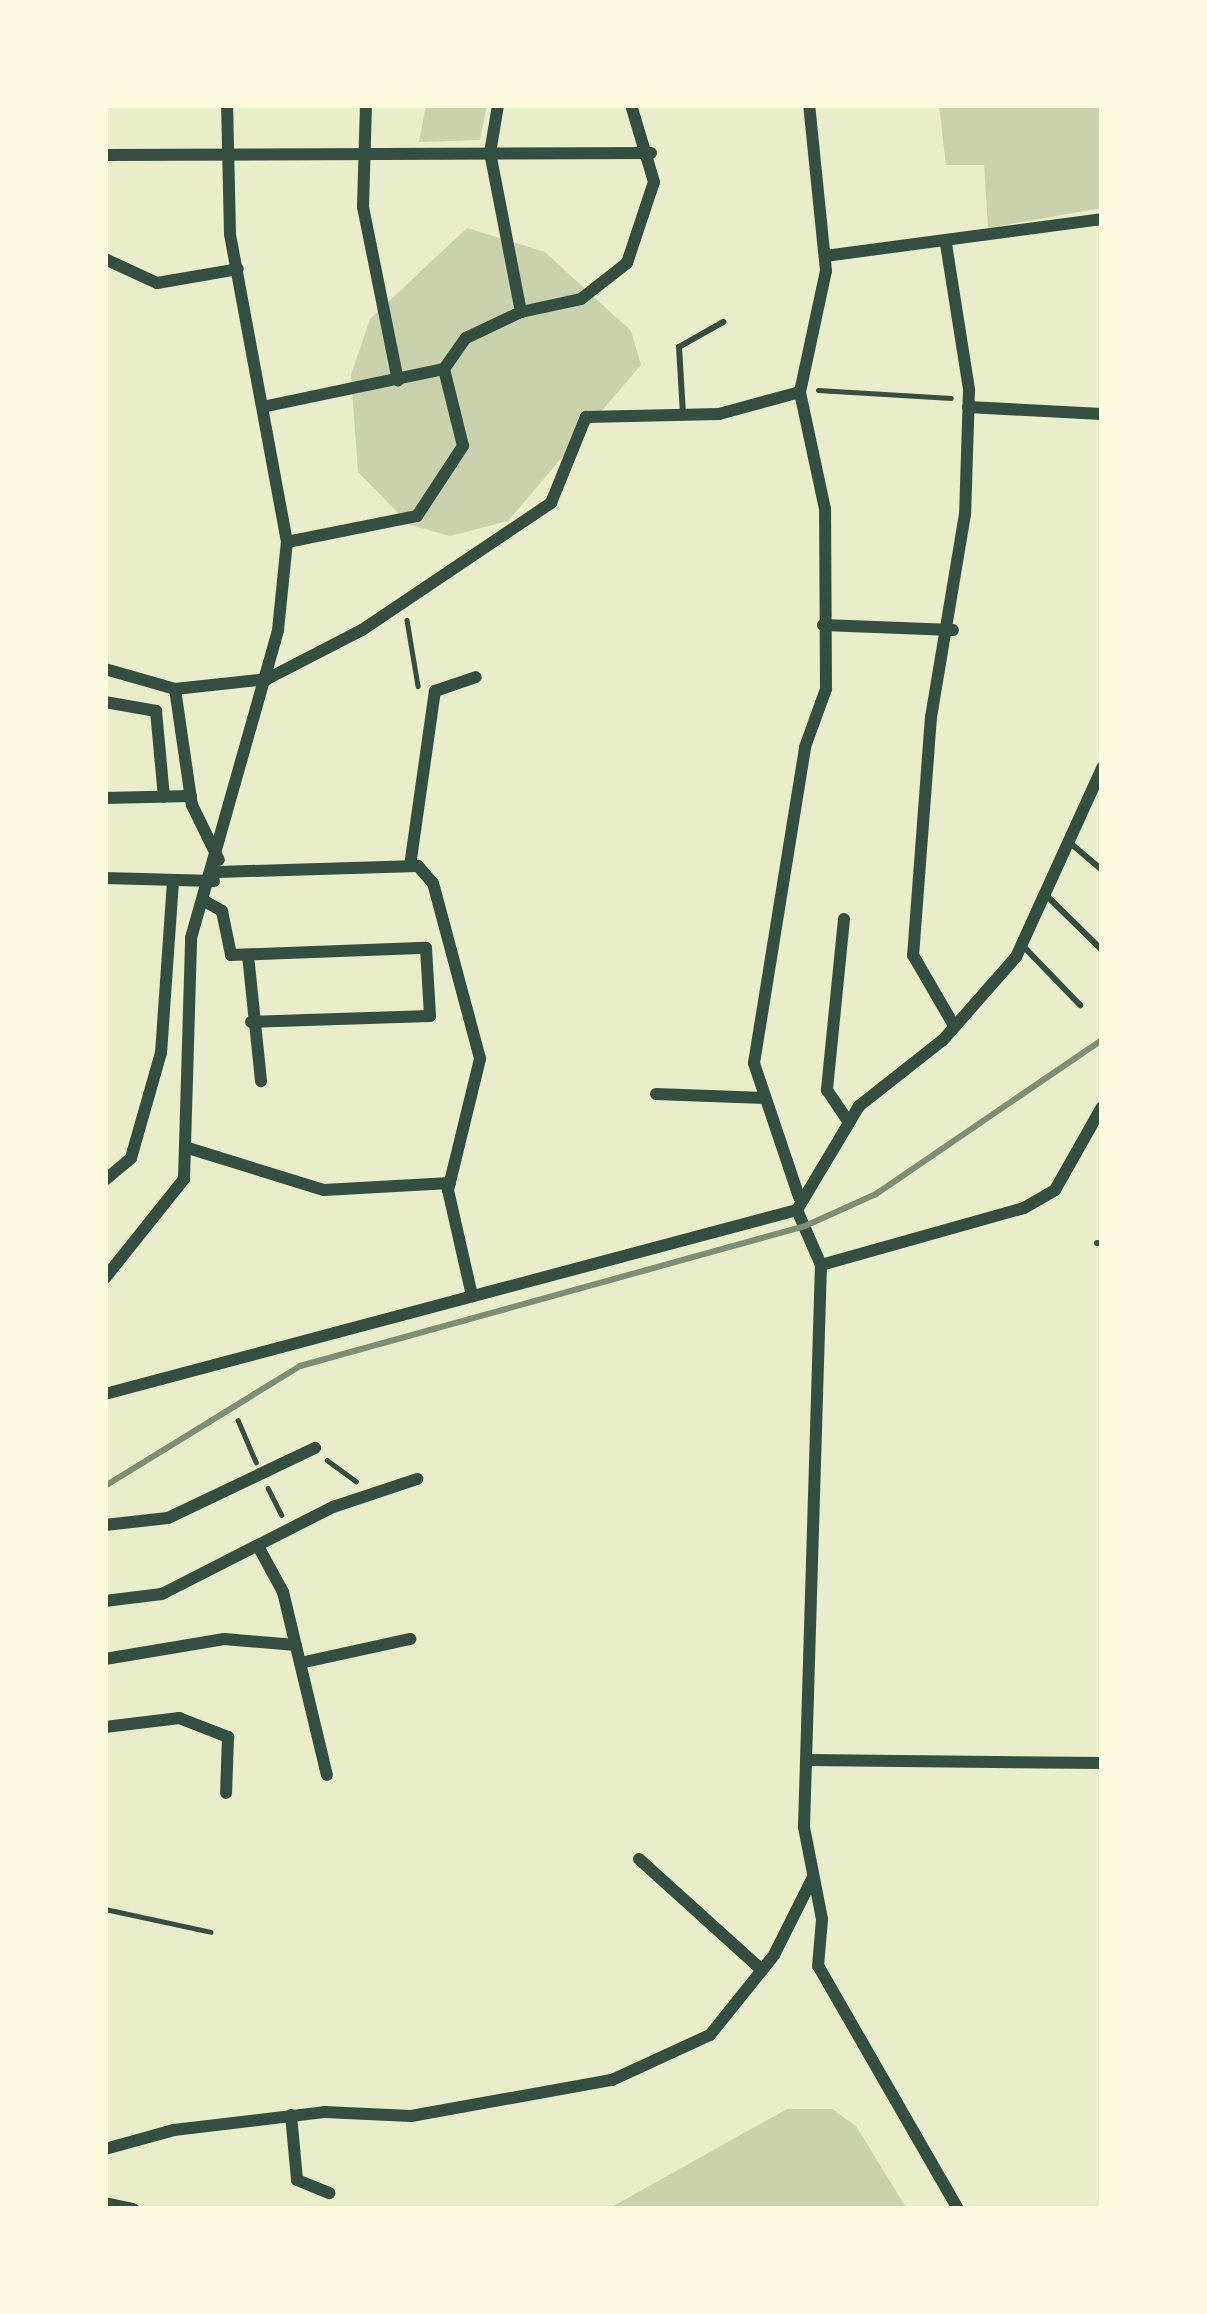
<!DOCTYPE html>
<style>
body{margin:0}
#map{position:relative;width:1207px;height:2314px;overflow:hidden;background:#e9edc9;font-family:Merriweather,serif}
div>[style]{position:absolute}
.green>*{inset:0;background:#cad2ad}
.path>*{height:4.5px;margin:-2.25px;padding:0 2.25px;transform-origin:2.25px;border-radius:2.25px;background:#344e41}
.service>*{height:6px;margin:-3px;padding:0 3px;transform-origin:3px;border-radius:3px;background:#344e41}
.minor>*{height:12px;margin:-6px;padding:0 6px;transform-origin:6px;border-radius:6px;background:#344e41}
.rail>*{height:6px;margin:-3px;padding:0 3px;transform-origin:3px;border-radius:3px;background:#7c8e77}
span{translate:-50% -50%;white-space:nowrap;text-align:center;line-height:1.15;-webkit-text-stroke:10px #fefae0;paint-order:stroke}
.frame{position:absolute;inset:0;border:108px solid #fefae0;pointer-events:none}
</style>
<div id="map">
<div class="green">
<div style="clip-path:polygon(426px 105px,487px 105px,480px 140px,419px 142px)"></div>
<div style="clip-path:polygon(939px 105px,1102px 105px,1102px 208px,988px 228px,984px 165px,946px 165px)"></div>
<div style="clip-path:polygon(467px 228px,545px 252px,631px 331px,641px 365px,508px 521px,450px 536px,410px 525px,358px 472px,351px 375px,370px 319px)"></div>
<div style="clip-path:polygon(787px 2109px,832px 2109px,856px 2126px,907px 2209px,608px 2209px)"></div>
</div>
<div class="path">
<div style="left:818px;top:390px;width:133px;rotate:3.4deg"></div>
<div style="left:407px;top:620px;width:67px;rotate:80.5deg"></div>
<div style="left:238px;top:1420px;width:46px;rotate:66.8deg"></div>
<div style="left:327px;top:1460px;width:36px;rotate:36deg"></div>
<div style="left:268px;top:1488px;width:30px;rotate:63deg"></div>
<div style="left:105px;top:1909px;width:108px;rotate:12.2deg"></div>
</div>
<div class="service">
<div style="left:683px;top:414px;width:67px;rotate:-93.4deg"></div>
<div style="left:679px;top:347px;width:51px;rotate:-29.6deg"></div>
<div style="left:1069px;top:842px;width:43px;rotate:40.3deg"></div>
<div style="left:1045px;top:894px;width:80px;rotate:44.5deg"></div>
<div style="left:1024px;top:947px;width:81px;rotate:46deg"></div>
<div style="left:1097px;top:1243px;width:5px"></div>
</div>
<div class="minor">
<div style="left:366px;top:105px;width:102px;rotate:91.7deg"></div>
<div style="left:363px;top:207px;width:177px;rotate:78.6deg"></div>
<div style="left:105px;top:155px;width:546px;rotate:-0.21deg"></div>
<div style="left:946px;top:244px;width:148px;rotate:81deg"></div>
<div style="left:969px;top:390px;width:124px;rotate:91.8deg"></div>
<div style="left:965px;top:514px;width:206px;rotate:99.5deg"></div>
<div style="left:931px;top:717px;width:239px;rotate:94.3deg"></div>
<div style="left:913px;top:955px;width:80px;rotate:59.9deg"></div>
<div style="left:825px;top:256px;width:279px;rotate:-7.6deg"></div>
<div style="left:105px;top:259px;width:57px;rotate:24.8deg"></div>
<div style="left:157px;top:283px;width:82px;rotate:-9.8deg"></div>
<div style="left:521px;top:312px;width:61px;rotate:-12.2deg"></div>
<div style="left:581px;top:299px;width:58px;rotate:-38deg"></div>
<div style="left:627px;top:263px;width:85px;rotate:-71.6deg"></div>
<div style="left:654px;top:182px;width:80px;rotate:-106.6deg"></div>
<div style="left:267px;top:406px;width:181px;rotate:-11.8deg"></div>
<div style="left:444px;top:369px;width:38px;rotate:-55deg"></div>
<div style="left:466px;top:338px;width:61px;rotate:-25.3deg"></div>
<div style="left:521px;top:312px;width:162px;rotate:-101deg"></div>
<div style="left:490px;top:153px;width:49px;rotate:-80.5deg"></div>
<div style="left:968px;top:407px;width:134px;rotate:3deg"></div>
<div style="left:287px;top:542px;width:133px;rotate:-11.3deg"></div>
<div style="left:417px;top:516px;width:84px;rotate:-56.7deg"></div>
<div style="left:463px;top:446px;width:79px;rotate:-103.9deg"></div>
<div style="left:823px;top:625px;width:130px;rotate:2.2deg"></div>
<div style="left:105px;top:669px;width:73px;rotate:15.9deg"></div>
<div style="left:175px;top:689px;width:93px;rotate:-6.2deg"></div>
<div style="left:267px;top:679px;width:107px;rotate:-27.3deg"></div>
<div style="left:362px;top:630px;width:228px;rotate:-33.9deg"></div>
<div style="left:551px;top:503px;width:93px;rotate:-67.9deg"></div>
<div style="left:586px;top:417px;width:133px;rotate:-1.3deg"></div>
<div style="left:719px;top:414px;width:84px;rotate:-15.2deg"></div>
<div style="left:175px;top:689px;width:117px;rotate:81.7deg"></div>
<div style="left:192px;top:805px;width:61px;rotate:63.9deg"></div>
<div style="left:105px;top:702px;width:52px;rotate:10deg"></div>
<div style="left:156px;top:711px;width:86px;rotate:84.7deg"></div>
<div style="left:105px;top:798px;width:86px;rotate:-1.3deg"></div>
<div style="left:410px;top:866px;width:177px;rotate:-81.9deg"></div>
<div style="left:435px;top:691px;width:43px;rotate:-18.9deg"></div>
<div style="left:218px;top:872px;width:200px;rotate:-1.7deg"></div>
<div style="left:418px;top:866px;width:23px;rotate:49deg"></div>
<div style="left:433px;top:883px;width:182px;rotate:75deg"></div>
<div style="left:480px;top:1059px;width:135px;rotate:103.7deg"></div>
<div style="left:448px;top:1190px;width:109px;rotate:77.2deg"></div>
<div style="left:105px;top:878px;width:109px;rotate:1.6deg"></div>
<div style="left:206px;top:902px;width:18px;rotate:29deg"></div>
<div style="left:222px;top:911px;width:45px;rotate:78.4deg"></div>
<div style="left:231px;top:955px;width:195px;rotate:-2.1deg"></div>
<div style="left:426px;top:948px;width:68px;rotate:86.6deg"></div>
<div style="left:430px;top:1016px;width:179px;rotate:178.1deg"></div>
<div style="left:844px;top:919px;width:172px;rotate:95.7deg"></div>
<div style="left:827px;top:1090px;width:37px;rotate:56deg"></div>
<div style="left:248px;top:955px;width:127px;rotate:84.1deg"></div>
<div style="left:656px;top:1094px;width:109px;rotate:2.1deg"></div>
<div style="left:188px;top:1148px;width:142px;rotate:17.2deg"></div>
<div style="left:324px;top:1190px;width:126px;rotate:-3.2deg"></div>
<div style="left:105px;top:1180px;width:34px;rotate:-40deg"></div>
<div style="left:131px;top:1158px;width:109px;rotate:-74.1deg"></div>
<div style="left:161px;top:1053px;width:173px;rotate:-86deg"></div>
<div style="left:799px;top:1197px;width:141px;rotate:-108.6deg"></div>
<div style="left:754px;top:1063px;width:320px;rotate:-80.8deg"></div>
<div style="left:805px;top:747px;width:62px;rotate:-70.1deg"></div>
<div style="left:826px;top:689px;width:180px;rotate:-90.3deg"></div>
<div style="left:825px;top:509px;width:120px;rotate:-102.1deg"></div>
<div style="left:800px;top:392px;width:124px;rotate:-77.9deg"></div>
<div style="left:826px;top:271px;width:167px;rotate:-95.8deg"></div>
<div style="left:821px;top:1265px;width:211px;rotate:-15.7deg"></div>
<div style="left:1024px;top:1208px;width:36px;rotate:-30deg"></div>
<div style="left:1055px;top:1190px;width:95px;rotate:-60.5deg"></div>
<div style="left:105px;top:1278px;width:127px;rotate:-51.4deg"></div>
<div style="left:184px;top:1179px;width:241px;rotate:-88.3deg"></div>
<div style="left:191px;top:938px;width:320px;rotate:-74.2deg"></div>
<div style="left:278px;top:630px;width:88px;rotate:-84.2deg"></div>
<div style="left:287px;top:542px;width:313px;rotate:-100.5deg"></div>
<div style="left:230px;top:234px;width:129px;rotate:-91.3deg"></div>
<div style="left:105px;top:1394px;width:716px;rotate:-14.89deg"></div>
<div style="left:105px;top:1525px;width:63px;rotate:-6.3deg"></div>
<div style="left:168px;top:1518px;width:163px;rotate:-25.5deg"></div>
<div style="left:259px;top:1548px;width:50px;rotate:61.4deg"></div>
<div style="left:283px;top:1592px;width:188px;rotate:76.5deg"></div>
<div style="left:105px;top:1601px;width:57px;rotate:-7deg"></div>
<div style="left:162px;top:1594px;width:192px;rotate:-27deg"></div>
<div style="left:333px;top:1507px;width:89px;rotate:-18.4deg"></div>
<div style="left:105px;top:1659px;width:121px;rotate:-9.5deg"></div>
<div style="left:224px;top:1639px;width:72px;rotate:4.8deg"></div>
<div style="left:300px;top:1663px;width:113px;rotate:-12.3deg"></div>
<div style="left:105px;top:1727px;width:75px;rotate:-6.9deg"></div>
<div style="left:179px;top:1718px;width:53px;rotate:21.2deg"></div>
<div style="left:228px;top:1737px;width:56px;rotate:92deg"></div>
<div style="left:806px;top:1760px;width:296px;rotate:0.6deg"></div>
<div style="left:639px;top:1859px;width:166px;rotate:42.1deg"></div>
<div style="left:291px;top:2115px;width:65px;rotate:84.7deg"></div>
<div style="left:297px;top:2180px;width:35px;rotate:22deg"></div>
<div style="left:105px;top:2149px;width:72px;rotate:-15.4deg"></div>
<div style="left:174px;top:2130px;width:151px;rotate:-6.8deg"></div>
<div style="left:324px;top:2112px;width:87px;rotate:2.6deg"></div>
<div style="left:411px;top:2116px;width:204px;rotate:-10.2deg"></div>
<div style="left:612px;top:2080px;width:108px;rotate:-24.7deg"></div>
<div style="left:710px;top:2035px;width:102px;rotate:-51.3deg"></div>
<div style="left:774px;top:1955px;width:87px;rotate:-63.4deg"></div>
<div style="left:105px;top:2203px;width:29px;rotate:12deg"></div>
<div style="left:958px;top:2209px;width:280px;rotate:-119.9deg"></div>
<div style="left:818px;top:1966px;width:47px;rotate:-85.1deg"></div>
<div style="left:822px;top:1919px;width:94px;rotate:-101.1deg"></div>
<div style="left:804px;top:1827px;width:562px;rotate:-88.27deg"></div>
<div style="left:821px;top:1265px;width:60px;rotate:-113.6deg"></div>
<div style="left:797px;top:1210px;width:121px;rotate:-59.2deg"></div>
<div style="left:859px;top:1106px;width:107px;rotate:-38.2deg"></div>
<div style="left:943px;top:1040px;width:111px;rotate:-48.7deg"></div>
<div style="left:1016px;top:957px;width:208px;rotate:-65.5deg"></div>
</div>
<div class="rail">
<div style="left:105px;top:1486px;width:229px;rotate:-31.6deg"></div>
<div style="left:300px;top:1366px;width:524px;rotate:-15.49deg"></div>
<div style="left:805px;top:1226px;width:78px;rotate:-24.3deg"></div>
<div style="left:876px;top:1194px;width:273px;rotate:-34.3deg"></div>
</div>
<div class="frame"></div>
</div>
